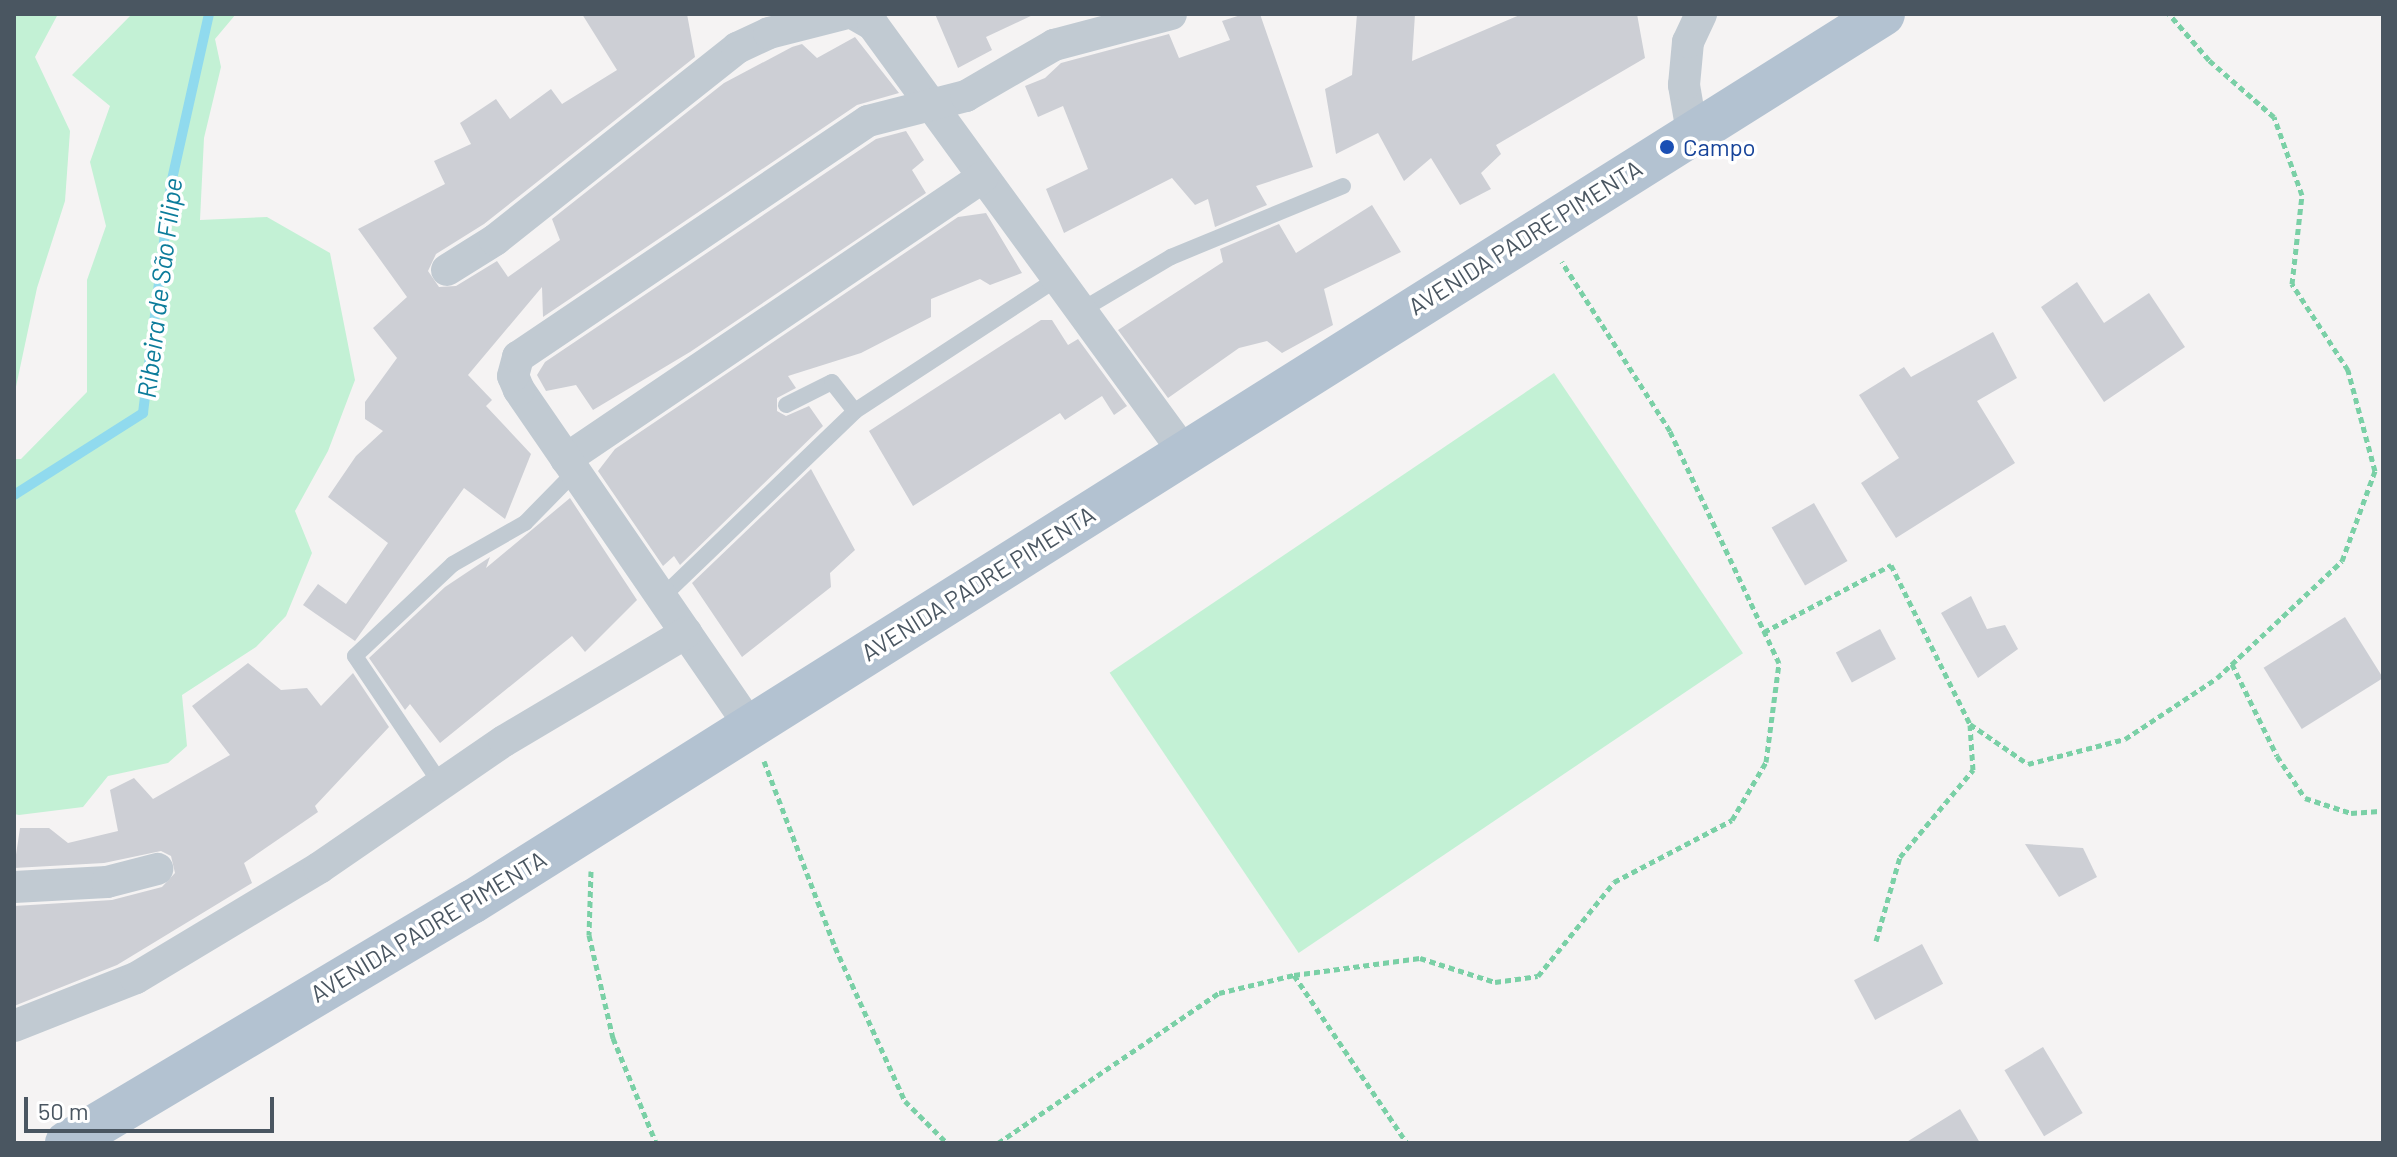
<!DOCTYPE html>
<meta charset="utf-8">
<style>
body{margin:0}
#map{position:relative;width:2397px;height:1157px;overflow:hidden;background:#f5f3f3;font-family:Barlow,sans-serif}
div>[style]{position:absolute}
.green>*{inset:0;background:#c3f1d5;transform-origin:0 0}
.stream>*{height:10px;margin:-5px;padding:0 5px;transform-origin:5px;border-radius:5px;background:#90daee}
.building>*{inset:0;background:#cdcfd5;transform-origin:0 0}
.path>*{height:5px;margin-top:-2.5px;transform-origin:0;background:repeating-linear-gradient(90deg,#7ad0a6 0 6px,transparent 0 10px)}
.lane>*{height:16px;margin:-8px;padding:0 8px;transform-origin:8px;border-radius:8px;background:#c1cad2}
.street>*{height:32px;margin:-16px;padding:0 16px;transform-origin:16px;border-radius:16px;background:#c1cad2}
.primary>*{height:44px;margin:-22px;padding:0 22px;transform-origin:22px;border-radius:22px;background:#b3c2d1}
.dots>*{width:22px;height:22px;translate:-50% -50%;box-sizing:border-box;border:4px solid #fff;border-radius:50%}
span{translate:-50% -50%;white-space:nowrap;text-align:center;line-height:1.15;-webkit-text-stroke:7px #fff;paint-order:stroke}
.transit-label{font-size:24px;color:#164399}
.left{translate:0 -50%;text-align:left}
.street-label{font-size:24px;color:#4a5661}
.water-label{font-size:26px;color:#0c7c9b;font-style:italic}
.frame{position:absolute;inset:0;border:16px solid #4a5661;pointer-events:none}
.scale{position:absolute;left:24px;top:1097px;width:250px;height:36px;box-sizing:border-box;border:4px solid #4a5661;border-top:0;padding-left:10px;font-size:24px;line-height:28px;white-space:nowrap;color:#4a5661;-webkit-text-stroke:6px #fff;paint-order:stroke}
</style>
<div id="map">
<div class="green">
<div style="clip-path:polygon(14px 14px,58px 14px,35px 57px,70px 131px,65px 201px,37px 288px,14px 396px)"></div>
<div style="clip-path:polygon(132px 14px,236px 14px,215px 39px,221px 67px,204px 138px,200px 220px,267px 217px,330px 253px,355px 380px,328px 451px,295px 511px,312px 553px,286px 616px,256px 647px,182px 695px,187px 746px,168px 763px,108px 776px,83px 807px,19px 815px,14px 814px,14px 459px,21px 459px,87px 392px,87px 280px,106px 226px,90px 162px,110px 106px,72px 75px)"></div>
<div style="left:1554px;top:373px;width:338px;height:536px;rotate:56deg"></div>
</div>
<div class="stream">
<div style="left:14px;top:495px;width:153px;rotate:-32.4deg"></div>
<div style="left:143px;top:413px;width:231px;rotate:-83deg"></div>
<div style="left:171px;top:184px;width:174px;rotate:-77.4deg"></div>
</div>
<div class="building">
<div style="clip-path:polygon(582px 14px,687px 14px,695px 57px,484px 224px,436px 254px,428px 271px,439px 287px,456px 286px,497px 261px,508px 277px,560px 240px,552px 219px,724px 83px,792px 47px,802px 44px,817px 58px,855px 37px,899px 93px,857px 105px,543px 317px,542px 287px,468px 375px,492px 400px,486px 406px,531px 454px,505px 519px,464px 488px,355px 641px,303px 605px,318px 584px,346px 604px,388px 543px,328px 497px,356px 456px,383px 431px,365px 419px,365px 402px,397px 358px,373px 328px,407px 297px,358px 229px,445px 184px,434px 161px,471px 144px,460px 123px,496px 99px,510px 119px,551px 89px,562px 104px,617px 70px)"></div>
<div style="clip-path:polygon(935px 14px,1035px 14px,986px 37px,992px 50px,958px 68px)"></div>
<div style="clip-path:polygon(1244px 14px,1260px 14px,1313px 167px,1256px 186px,1267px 205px,1215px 227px,1208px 199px,1195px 205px,1172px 178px,1064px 233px,1046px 189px,1088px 169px,1063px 106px,1038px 117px,1025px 86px,1045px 78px,1061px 63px,1169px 34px,1179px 58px,1230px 40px,1222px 21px)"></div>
<div style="clip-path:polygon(1357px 14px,1415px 14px,1412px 61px,1522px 14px,1637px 14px,1645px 58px,1496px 145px,1501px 154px,1481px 173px,1491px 189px,1460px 205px,1431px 158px,1404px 181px,1378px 133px,1336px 154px,1325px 89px,1352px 75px)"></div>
<div style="clip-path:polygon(906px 131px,924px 160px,912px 170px,926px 193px,690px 352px,593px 410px,576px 385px,546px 391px,537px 375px,545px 362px,876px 139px)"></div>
<div style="clip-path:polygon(1372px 205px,1401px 252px,1324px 289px,1333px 325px,1282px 353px,1267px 341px,1239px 348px,1168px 398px,1118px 330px,1223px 262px,1220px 249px,1279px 224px,1296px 253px)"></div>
<div style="clip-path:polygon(986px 213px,1022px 273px,990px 285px,980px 279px,931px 299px,931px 317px,861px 353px,788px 376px,796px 388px,777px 398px,777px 411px,786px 416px,809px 406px,823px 426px,680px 565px,674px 556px,663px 566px,598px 471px,615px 449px,958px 217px)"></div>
<div style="clip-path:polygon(2077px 282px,2104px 323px,2149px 293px,2185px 347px,2104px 402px,2041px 307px)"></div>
<div style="clip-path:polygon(1041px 320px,1052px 320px,1068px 345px,1078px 339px,1127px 406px,1114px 415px,1102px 396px,1065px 420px,1060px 413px,913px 506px,869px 431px)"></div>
<div style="clip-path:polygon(1993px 332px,2017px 378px,1977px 401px,2015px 463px,1896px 538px,1861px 483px,1899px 458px,1859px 395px,1904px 367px,1911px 377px)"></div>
<div style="clip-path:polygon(811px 469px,855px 550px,830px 573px,831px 587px,742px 657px,692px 583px)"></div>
<div style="clip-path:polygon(570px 498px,637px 600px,585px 652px,572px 636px,440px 743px,410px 704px,405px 710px,369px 658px,445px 587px,490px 557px,486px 568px)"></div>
<div style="left:1814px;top:503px;width:67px;height:49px;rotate:60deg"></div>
<div style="clip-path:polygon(1971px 596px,1987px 629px,2005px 625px,2018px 649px,1978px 678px,1941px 613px)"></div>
<div style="left:2345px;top:617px;width:72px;height:96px;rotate:58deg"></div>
<div style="left:1880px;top:629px;width:34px;height:50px;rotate:62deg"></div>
<div style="clip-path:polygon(248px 663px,281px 690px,307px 688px,321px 706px,353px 673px,389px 727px,315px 806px,318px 812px,244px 863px,252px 883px,117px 965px,14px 1006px,14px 906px,112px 900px,162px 887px,175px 873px,171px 856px,161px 851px,104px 863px,14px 868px,20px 828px,49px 828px,68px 843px,118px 831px,110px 790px,134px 778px,153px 799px,230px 755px,192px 706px)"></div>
<div style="clip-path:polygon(2025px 844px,2083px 848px,2097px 877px,2059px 897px)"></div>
<div style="left:1922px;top:944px;width:45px;height:77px;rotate:62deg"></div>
<div style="left:2043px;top:1047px;width:77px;height:45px;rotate:59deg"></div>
<div style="clip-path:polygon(1960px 1109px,1980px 1143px,1905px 1143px)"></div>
</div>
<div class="path">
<div style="left:1764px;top:632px;width:144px;rotate:-27.8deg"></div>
<div style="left:1891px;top:565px;width:178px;rotate:63.6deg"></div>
<div style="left:1970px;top:724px;width:70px;rotate:34.6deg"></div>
<div style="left:2028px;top:764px;width:100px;rotate:-14.5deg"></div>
<div style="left:2125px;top:739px;width:110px;rotate:-33.5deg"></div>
<div style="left:2217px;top:678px;width:171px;rotate:-43.1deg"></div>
<div style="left:2342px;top:561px;width:96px;rotate:-69.9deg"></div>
<div style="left:2375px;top:471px;width:105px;rotate:-105deg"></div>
<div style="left:2348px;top:370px;width:103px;rotate:-123.1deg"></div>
<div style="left:2292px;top:284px;width:90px;rotate:-83.6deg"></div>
<div style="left:2302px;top:195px;width:83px;rotate:-109.7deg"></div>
<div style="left:2274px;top:117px;width:86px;rotate:-138.8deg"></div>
<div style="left:2209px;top:60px;width:61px;rotate:-131deg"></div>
<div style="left:2232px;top:664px;width:102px;rotate:63.9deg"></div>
<div style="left:2277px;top:756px;width:50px;rotate:56.3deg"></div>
<div style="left:2305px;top:798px;width:48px;rotate:18.1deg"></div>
<div style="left:2351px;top:813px;width:32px;rotate:-4deg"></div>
<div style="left:764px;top:761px;width:199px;rotate:69.1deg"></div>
<div style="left:835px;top:947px;width:169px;rotate:65.6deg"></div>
<div style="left:905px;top:1101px;width:59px;rotate:45deg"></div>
<div style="left:591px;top:871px;width:64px;rotate:91.8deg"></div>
<div style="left:589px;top:935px;width:106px;rotate:76.9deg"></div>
<div style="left:613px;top:1038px;width:113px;rotate:67.7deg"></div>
<div style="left:1876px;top:941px;width:87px;rotate:-74.1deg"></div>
<div style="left:1900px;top:857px;width:114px;rotate:-50deg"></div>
<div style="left:1973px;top:770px;width:45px;rotate:-93.8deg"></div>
<div style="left:1294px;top:975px;width:127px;rotate:-7.7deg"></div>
<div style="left:1420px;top:958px;width:79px;rotate:17.7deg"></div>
<div style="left:1495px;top:982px;width:43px;rotate:-7.9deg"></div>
<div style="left:1538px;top:976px;width:121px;rotate:-51deg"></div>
<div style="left:1614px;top:882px;width:133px;rotate:-27.7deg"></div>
<div style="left:1732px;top:820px;width:67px;rotate:-59.6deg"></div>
<div style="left:1766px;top:762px;width:100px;rotate:-82.5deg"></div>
<div style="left:1779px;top:663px;width:256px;rotate:-115.2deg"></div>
<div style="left:1670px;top:431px;width:201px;rotate:-122.6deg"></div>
<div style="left:998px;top:1143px;width:267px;rotate:-34.2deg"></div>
<div style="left:1219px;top:993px;width:77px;rotate:-13.5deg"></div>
<div style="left:1294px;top:975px;width:202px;rotate:56.1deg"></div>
</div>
<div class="lane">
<div style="left:1080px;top:311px;width:106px;rotate:-30.7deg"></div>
<div style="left:1171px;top:257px;width:186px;rotate:-22.4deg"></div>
<div style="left:786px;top:405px;width:51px;rotate:-26.6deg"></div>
<div style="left:832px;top:382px;width:37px;rotate:52deg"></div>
<div style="left:661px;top:598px;width:269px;rotate:-43.9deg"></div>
<div style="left:855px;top:411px;width:241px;rotate:-33.2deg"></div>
<div style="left:441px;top:784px;width:154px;rotate:-123.9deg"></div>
<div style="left:355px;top:656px;width:134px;rotate:-43.2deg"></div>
<div style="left:453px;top:564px;width:83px;rotate:-29.7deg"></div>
<div style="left:525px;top:523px;width:71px;rotate:-45.6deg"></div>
</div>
<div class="street">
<div style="left:854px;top:14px;width:22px;rotate:30deg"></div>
<div style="left:873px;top:25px;width:528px;rotate:53.93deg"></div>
<div style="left:1692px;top:132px;width:48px;rotate:-99.7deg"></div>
<div style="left:1684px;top:85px;width:43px;rotate:-84.7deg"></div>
<div style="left:1688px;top:42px;width:31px;rotate:-65deg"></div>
<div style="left:447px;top:270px;width:57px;rotate:-32deg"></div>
<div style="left:495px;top:240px;width:309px;rotate:-38.4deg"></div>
<div style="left:737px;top:48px;width:35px;rotate:-25deg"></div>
<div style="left:769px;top:33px;width:77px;rotate:-14.2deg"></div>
<div style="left:566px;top:459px;width:503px;rotate:-34.07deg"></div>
<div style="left:750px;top:726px;width:408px;rotate:-124.5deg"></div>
<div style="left:519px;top:390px;width:15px;rotate:-113deg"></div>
<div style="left:513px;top:376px;width:20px;rotate:-75deg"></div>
<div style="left:518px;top:357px;width:422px;rotate:-34deg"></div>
<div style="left:868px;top:121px;width:101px;rotate:-14.3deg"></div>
<div style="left:966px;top:96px;width:102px;rotate:-30.1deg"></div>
<div style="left:1054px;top:45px;width:121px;rotate:-14.8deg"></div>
<div style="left:14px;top:887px;width:93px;rotate:-3.1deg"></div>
<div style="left:107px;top:882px;width:52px;rotate:-14.6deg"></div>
<div style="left:14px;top:1026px;width:131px;rotate:-21.5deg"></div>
<div style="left:136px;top:978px;width:214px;rotate:-31deg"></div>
<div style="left:319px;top:868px;width:224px;rotate:-34.5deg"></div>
<div style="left:504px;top:741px;width:212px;rotate:-30.7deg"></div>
</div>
<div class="primary">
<div style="left:67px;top:1143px;width:471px;rotate:-30.8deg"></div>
<div style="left:472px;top:902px;width:1667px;rotate:-32.18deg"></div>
</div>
<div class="dots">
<div style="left:1667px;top:147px;background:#1a4fb4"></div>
</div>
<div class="transit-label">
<span class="left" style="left:1683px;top:147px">Campo</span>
</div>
<div class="street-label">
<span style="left:1525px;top:237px;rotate:-32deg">AVENIDA PADRE PIMENTA</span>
<span style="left:978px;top:583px;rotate:-32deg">AVENIDA PADRE PIMENTA</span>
<span style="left:428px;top:926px;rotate:-31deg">AVENIDA PADRE PIMENTA</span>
</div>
<div class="water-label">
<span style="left:159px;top:288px;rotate:-83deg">Ribeira de São Filipe</span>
</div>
<div class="frame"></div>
<div class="scale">50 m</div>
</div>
